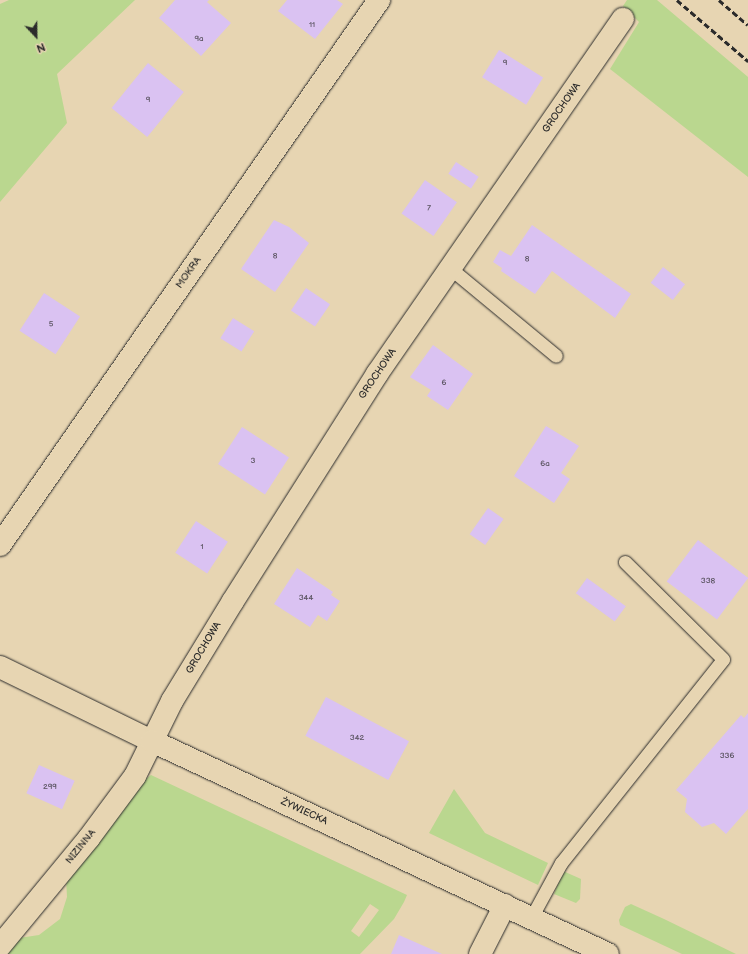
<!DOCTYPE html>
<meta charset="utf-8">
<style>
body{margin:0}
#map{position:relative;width:748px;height:954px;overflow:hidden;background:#e7d5b2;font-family:"Balsamiq Sans",sans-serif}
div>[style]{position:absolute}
.green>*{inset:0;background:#bad78f}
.building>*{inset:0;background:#dac2f2;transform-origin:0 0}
.roads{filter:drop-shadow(0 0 1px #2b2b2b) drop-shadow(0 0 1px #2b2b2b)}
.service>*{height:13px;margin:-6.5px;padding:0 6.5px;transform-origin:6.5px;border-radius:6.5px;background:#e7d5b2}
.minor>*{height:22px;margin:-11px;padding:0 11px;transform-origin:11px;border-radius:11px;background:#e7d5b2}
.secondary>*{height:22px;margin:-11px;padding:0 11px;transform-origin:11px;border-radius:11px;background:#e7d5b2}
.rail>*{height:3px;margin-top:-1.5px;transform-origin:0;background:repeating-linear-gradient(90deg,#2b2b2b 0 6px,transparent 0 9px)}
span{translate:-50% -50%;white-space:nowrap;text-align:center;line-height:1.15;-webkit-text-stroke:3.5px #e7d5b2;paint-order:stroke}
.number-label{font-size:8px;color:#57515d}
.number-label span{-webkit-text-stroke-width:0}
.street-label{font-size:10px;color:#2b2b2b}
.north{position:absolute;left:16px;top:16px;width:40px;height:40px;-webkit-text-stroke:3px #e7d5b2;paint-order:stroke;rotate:158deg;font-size:11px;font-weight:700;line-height:16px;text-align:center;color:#2b2b2b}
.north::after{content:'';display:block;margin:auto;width:14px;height:18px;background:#2b2b2b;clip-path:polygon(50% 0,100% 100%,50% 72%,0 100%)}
</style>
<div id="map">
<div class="green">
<div style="clip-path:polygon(9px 0,135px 0,57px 74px,67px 123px,0 202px,0 4px)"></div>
<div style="clip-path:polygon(627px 0,657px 0,748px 77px,748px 177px,610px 69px,639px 22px,623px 6px)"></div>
<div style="clip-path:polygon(evenodd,151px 775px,407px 895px,404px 902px,394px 919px,360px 954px,5px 954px,19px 938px,39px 935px,60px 919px,67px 897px,66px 877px,142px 782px,151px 775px,370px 904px,379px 910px,359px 937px,351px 931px,370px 904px)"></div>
<div style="clip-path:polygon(454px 789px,485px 833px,548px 863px,538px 885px,429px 833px)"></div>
<div style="clip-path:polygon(563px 871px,581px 879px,580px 899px,576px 903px,554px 894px)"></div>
<div style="clip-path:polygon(631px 904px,664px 919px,736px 954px,682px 954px,620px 925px,619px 920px,625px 907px)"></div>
</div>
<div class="building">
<div style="clip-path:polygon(175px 0,209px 0,207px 2px,231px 23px,201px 56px,159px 18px)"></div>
<div style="clip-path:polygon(287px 0,337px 0,343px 4px,315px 39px,278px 11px)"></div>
<div style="left:499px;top:50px;width:52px;height:32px;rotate:32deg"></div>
<div style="left:148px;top:63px;width:46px;height:58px;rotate:39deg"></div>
<div style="left:456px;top:162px;width:27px;height:14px;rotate:33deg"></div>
<div style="left:425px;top:180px;width:39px;height:41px;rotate:35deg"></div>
<div style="clip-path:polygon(274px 220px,289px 227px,309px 243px,275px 292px,241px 269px)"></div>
<div style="clip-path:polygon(532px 225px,631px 294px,615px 318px,552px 271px,535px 294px,501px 271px,502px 268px,493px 262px,500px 250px,511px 256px)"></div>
<div style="left:663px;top:267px;width:28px;height:20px;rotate:38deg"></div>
<div style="left:306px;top:288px;width:29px;height:27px;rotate:34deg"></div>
<div style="left:44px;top:293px;width:43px;height:45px;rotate:33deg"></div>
<div style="left:233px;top:318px;width:25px;height:24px;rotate:32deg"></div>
<div style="clip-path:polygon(433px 345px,473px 374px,448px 410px,427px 396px,431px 390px,410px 377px)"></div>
<div style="clip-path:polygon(546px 426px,579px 446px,561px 473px,570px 479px,554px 503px,514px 476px)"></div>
<div style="left:242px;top:427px;width:56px;height:44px;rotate:33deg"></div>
<div style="left:488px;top:508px;width:19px;height:32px;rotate:35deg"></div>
<div style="left:196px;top:521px;width:38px;height:38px;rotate:33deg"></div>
<div style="left:698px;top:540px;width:63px;height:52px;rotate:37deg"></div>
<div style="clip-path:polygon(297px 568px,333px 592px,331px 595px,340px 601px,327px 621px,318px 615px,310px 627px,274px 604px)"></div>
<div style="left:587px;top:578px;width:48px;height:19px;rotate:36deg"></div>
<div style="left:326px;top:697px;width:94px;height:44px;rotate:28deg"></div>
<div style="clip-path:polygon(748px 713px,748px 809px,726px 834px,714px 823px,702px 827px,685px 812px,687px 799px,676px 790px,741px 715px,744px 718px)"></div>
<div style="left:39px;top:765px;width:39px;height:31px;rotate:24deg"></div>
<div style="clip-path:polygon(399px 935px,442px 954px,391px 954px)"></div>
</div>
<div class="roads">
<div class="service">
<div style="left:451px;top:269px;width:136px;rotate:39.6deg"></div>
<div style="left:531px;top:918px;width:63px;rotate:-61.4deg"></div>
<div style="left:561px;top:863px;width:260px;rotate:-51.5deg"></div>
<div style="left:723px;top:659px;width:138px;rotate:-135.3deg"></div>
</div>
<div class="minor">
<div style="left:0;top:545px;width:664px;rotate:-55.18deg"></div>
<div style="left:0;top:946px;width:140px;rotate:-50.5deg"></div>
<div style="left:89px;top:838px;width:77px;rotate:-53.4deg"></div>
<div style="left:135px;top:776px;width:84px;rotate:-63.7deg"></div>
<div style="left:172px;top:701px;width:117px;rotate:-58.6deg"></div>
<div style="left:233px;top:601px;width:269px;rotate:-57.6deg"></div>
<div style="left:377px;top:374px;width:432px;rotate:-55.3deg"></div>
<div style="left:480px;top:954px;width:55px;rotate:-63deg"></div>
</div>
<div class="secondary">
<div style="left:0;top:667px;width:169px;rotate:26deg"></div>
<div style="left:152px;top:741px;width:503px;rotate:25.04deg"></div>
</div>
</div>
<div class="rail">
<div style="left:677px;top:0;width:94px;rotate:40.7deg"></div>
<div style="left:719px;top:0;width:38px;rotate:41deg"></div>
</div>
<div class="number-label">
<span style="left:312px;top:25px">11</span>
<span style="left:199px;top:39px">9a</span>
<span style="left:505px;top:63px">9</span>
<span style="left:148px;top:100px">9</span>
<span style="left:429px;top:208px">7</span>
<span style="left:275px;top:256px">8</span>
<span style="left:527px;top:259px">8</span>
<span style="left:51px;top:324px">5</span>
<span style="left:444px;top:383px">6</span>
<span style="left:253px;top:461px">3</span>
<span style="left:545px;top:464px">6a</span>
<span style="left:202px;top:547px">1</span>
<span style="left:708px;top:581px">338</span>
<span style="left:306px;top:598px">344</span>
<span style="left:357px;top:738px">342</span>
<span style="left:727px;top:756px">336</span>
<span style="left:50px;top:787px">299</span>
</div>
<div class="street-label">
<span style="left:562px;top:108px;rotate:-55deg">GROCHOWA</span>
<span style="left:189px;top:273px;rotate:-55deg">MOKRA</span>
<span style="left:378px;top:374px;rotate:-56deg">GROCHOWA</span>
<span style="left:204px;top:648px;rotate:-59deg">GROCHOWA</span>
<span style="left:304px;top:812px;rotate:25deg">ŻYWIECKA</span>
<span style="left:81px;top:847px;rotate:-51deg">NIZINNA</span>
</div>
<div class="north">N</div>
</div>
